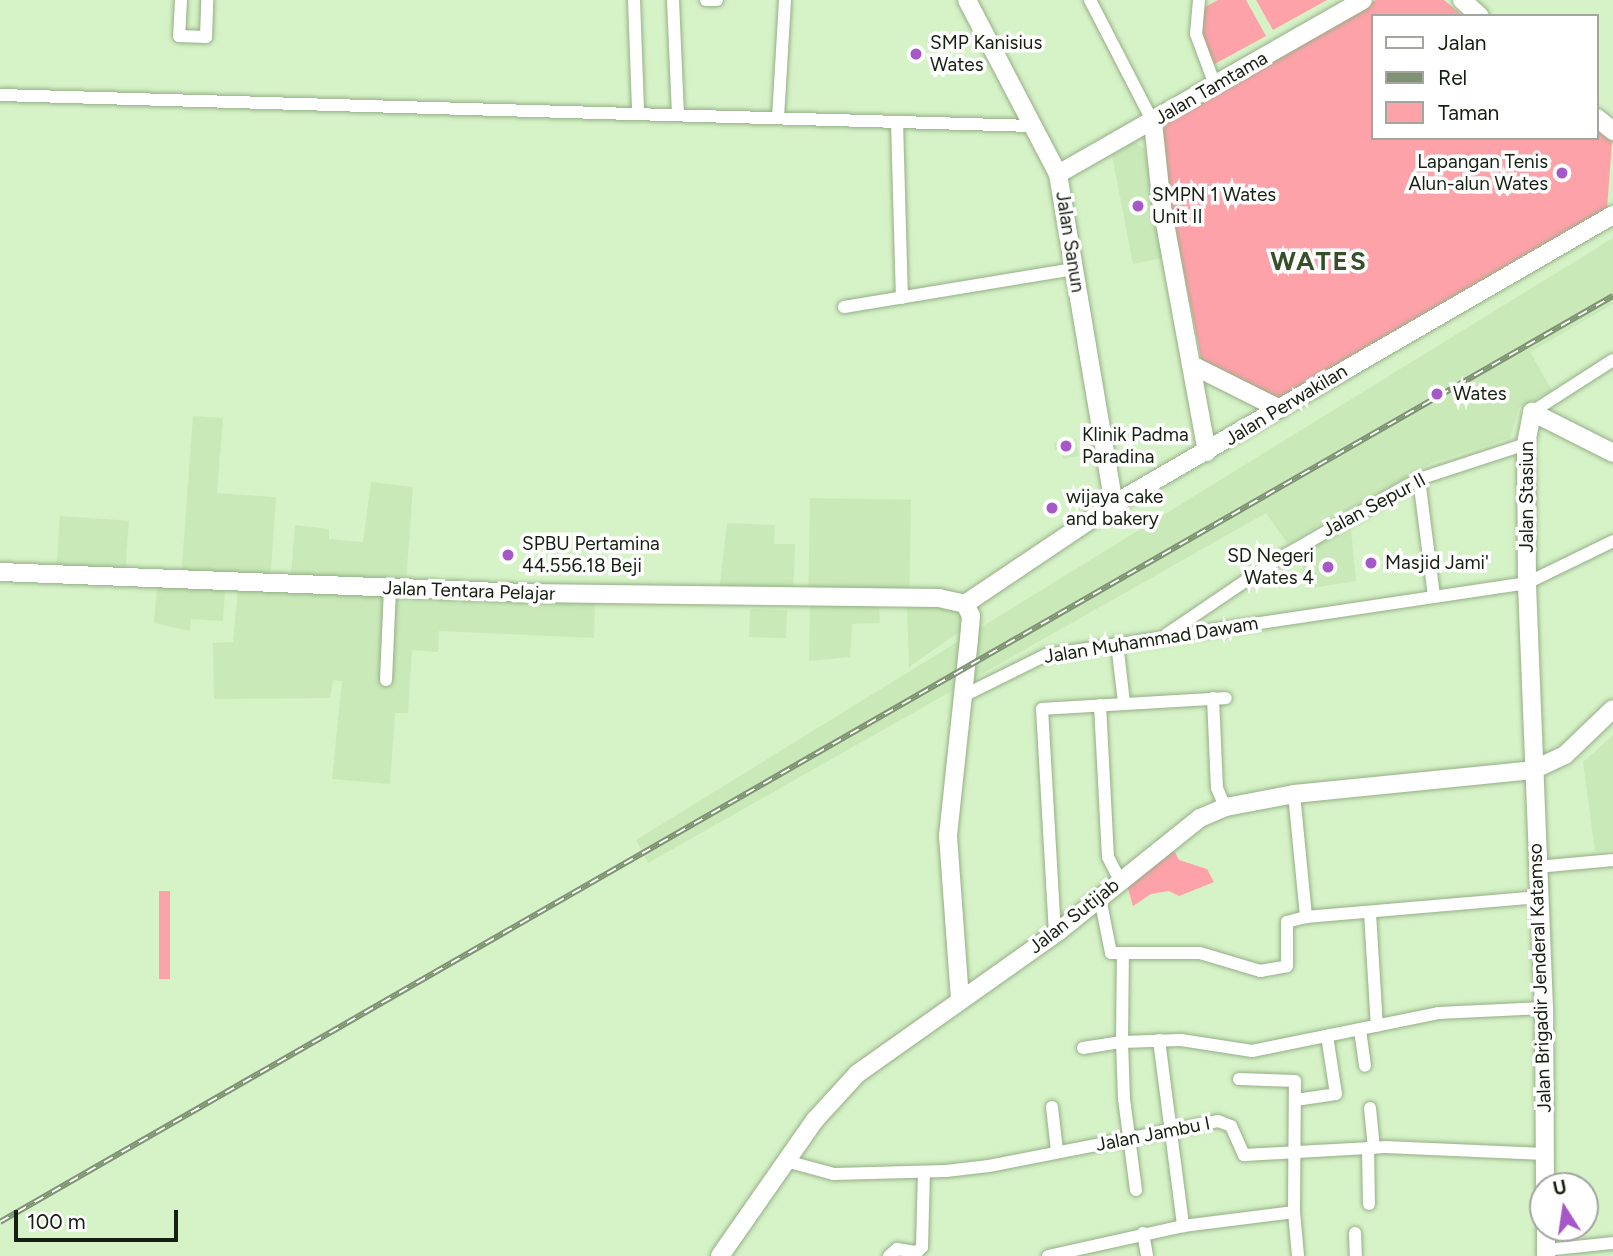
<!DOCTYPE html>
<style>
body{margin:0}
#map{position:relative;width:1613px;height:1256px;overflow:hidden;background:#d6f2c7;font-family:Figtree,sans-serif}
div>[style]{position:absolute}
.built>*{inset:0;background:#c9eab8;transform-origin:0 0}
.green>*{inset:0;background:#fda2a9;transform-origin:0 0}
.roads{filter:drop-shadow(0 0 2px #95af86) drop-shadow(0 0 2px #95af86)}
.street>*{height:12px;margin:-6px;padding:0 6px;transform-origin:6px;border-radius:6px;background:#fff}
.secondary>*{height:18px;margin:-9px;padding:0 9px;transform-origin:9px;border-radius:9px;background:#fff}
.rail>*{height:6px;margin-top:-3px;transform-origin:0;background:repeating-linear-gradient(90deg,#fff 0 10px,#7f9274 0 20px);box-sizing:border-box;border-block:2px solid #7f9274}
.dots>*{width:19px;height:19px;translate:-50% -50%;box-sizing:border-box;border:4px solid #fff;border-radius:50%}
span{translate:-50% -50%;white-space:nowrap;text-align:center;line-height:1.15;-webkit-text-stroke:7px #fff;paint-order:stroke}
.poi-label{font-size:19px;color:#162010}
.left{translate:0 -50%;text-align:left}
.right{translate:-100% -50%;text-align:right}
.street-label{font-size:19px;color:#162010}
.district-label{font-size:26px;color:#384f2a;font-weight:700;letter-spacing:2px}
.legend{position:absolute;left:1371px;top:14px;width:228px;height:126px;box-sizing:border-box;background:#fff;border:2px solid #a2a69f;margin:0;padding:9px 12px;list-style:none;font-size:21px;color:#162010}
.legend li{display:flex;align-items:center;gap:14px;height:35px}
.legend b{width:35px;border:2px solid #a2a69f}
.north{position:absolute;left:1529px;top:1172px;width:70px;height:70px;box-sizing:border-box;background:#fff;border:2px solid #a2a69f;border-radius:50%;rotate:348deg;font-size:19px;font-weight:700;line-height:28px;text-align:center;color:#162010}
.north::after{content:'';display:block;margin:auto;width:24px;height:32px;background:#a657c8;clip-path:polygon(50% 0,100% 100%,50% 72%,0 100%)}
.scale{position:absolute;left:14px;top:1210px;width:164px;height:32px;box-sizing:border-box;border:4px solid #162010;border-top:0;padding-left:9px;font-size:21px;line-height:24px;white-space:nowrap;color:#162010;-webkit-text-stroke:5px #fff;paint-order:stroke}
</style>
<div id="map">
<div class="built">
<div style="clip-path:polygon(1135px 142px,1145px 150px,1163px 258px,1133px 264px,1112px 155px)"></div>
<div style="clip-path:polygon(1613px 238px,1613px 304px,1530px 352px,1552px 390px,1519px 408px,1510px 438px,1431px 463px,1287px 543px,1266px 513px,648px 863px,636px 840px)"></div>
<div style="clip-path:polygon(193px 416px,223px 418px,217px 493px,276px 497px,270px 585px,181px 580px)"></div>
<div style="clip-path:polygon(1076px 439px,1079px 456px,1063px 459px,1061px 450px,1055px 450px,1054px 443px)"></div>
<div style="clip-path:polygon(371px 482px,413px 487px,406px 582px,291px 575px,295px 525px,329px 529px,329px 539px,363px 542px)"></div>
<div style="left:810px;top:498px;width:101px;height:95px;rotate:1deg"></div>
<div style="left:60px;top:516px;width:69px;height:58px;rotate:4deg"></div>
<div style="clip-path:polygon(727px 523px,775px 525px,774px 544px,795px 544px,793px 594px,719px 593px)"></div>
<div style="clip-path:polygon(1351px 529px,1356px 581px,1306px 589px,1300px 554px)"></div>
<div style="clip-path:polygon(157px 587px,225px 591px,223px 621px,191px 619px,190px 631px,154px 623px)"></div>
<div style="clip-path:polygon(238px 588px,595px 600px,594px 638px,439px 631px,438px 652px,412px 650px,408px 713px,395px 713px,390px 784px,332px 779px,342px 681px,333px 680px,330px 698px,214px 699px,213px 643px,233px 642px)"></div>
<div style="clip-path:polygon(879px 604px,880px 623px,852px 624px,850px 657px,809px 661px,810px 605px)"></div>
<div style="clip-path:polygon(945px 605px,961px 614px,962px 630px,909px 667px,907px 606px)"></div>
<div style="left:750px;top:609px;width:37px;height:28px;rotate:2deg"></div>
<div style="clip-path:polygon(1613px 735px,1613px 850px,1595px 851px,1583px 762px)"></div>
</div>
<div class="green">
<div style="clip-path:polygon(1218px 0,1246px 0,1266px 36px,1211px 66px,1203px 37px,1203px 8px)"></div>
<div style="clip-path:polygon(1256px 0,1327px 0,1273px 30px)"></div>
<div style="clip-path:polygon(1376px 0,1444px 0,1463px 16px,1373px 16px,1373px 138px,1597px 138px,1597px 128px,1612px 141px,1607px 209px,1279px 398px,1202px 363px,1158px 142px,1167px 121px)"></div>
<div style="clip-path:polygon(1172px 847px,1179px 860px,1207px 869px,1214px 882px,1179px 896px,1169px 891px,1151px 894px,1133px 906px,1127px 885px)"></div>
<div style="left:159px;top:891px;width:11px;height:88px"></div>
</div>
<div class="roads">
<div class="street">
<div style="left:181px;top:0;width:36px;rotate:93deg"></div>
<div style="left:179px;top:36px;width:27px;rotate:2deg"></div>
<div style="left:206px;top:37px;width:37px;rotate:-88deg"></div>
<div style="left:634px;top:0;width:111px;rotate:87.9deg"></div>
<div style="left:673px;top:0;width:113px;rotate:87.5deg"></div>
<div style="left:706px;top:0;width:11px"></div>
<div style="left:1090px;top:0;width:137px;rotate:62.7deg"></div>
<div style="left:1199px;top:0;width:34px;rotate:95deg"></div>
<div style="left:1196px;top:34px;width:54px;rotate:69.6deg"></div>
<div style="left:0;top:95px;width:1034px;rotate:1.72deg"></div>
<div style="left:778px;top:118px;width:118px;rotate:-86.6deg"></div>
<div style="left:897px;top:122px;width:176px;rotate:88.4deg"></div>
<div style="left:844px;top:307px;width:233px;rotate:-9.4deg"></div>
<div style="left:1532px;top:412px;width:96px;rotate:-32.7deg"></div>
<div style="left:1419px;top:479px;width:118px;rotate:82.7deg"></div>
<div style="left:1167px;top:634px;width:130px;rotate:-34.1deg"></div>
<div style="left:1275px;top:561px;width:166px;rotate:-29.7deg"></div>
<div style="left:1419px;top:479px;width:113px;rotate:-18.1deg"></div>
<div style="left:1117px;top:643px;width:60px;rotate:83.3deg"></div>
<div style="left:386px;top:680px;width:91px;rotate:-87.5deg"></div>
<div style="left:961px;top:697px;width:95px;rotate:-26.3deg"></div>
<div style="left:1046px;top:655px;width:486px;rotate:-8.5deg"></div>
<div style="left:1527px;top:583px;width:96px;rotate:-26deg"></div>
<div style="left:1213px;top:698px;width:90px;rotate:87.5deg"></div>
<div style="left:1217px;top:788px;width:21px;rotate:67deg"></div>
<div style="left:1100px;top:705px;width:152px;rotate:87deg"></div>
<div style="left:1108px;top:857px;width:27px;rotate:63deg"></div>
<div style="left:1294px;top:794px;width:124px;rotate:84.4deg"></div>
<div style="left:1306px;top:917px;width:234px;rotate:-4.9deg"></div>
<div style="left:1537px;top:867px;width:76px;rotate:-5.3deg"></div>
<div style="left:1100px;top:898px;width:56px;rotate:78.7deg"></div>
<div style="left:1111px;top:953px;width:89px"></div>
<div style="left:1200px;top:953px;width:63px;rotate:16.7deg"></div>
<div style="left:1260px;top:971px;width:27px;rotate:-10deg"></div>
<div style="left:1287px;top:966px;width:44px;rotate:-90deg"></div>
<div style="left:1287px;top:922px;width:20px;rotate:-15deg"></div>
<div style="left:1370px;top:913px;width:113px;rotate:86.5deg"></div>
<div style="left:1055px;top:934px;width:225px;rotate:-93.3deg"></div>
<div style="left:1042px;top:709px;width:184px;rotate:-3.4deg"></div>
<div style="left:1360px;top:1030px;width:36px;rotate:82deg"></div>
<div style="left:1159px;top:1040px;width:188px;rotate:82.6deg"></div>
<div style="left:1083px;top:1048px;width:39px;rotate:-9deg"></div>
<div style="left:1122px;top:1042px;width:89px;rotate:-89.4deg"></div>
<div style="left:1296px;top:1100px;width:40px;rotate:-8.5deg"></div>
<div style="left:1336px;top:1094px;width:59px;rotate:-98.8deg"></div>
<div style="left:1052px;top:1107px;width:44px;rotate:83.5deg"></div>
<div style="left:1370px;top:1108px;width:40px;rotate:84.3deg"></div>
<div style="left:1368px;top:1148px;width:56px;rotate:89deg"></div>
<div style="left:786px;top:1161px;width:50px;rotate:15.2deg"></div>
<div style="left:834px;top:1174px;width:112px;rotate:-1.5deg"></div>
<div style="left:946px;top:1171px;width:43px;rotate:-6.6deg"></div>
<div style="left:989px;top:1166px;width:233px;rotate:-11.1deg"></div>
<div style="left:1218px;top:1121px;width:14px;rotate:21deg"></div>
<div style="left:1231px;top:1126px;width:32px;rotate:66deg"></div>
<div style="left:1244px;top:1155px;width:141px;rotate:-3.2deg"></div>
<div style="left:1385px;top:1147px;width:160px;rotate:2.5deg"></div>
<div style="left:1136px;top:1190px;width:92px;rotate:-97.5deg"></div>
<div style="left:1124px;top:1099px;width:57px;rotate:-92deg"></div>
<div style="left:1122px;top:1042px;width:59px;rotate:-1.9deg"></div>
<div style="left:1181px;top:1040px;width:72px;rotate:8.8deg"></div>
<div style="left:1252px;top:1051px;width:190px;rotate:-11.5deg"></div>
<div style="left:1438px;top:1013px;width:106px;rotate:-2.7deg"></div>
<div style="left:1294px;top:1212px;width:44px;rotate:84.8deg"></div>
<div style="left:1143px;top:1233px;width:23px;rotate:80deg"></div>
<div style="left:1355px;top:1233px;width:23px;rotate:88deg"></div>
<div style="left:1546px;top:1250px;width:67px;rotate:-6deg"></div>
<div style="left:889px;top:1256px;width:11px;rotate:-41deg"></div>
<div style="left:897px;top:1249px;width:20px;rotate:9deg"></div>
<div style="left:917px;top:1252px;width:7px;rotate:-45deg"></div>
<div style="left:922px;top:1247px;width:75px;rotate:-88.5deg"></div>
<div style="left:1048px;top:1256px;width:138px;rotate:-12.5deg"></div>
<div style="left:1183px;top:1226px;width:112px;rotate:-7.2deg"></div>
<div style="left:1294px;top:1212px;width:131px;rotate:-89.6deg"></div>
<div style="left:1295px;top:1081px;width:56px;rotate:-178deg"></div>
</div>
<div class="secondary">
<div style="left:967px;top:0;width:196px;rotate:62.4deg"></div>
<div style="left:1058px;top:174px;width:335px;rotate:80.4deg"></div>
<div style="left:1462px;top:0;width:24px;rotate:42deg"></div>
<div style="left:1597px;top:118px;width:21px;rotate:39deg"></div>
<div style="left:1153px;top:122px;width:85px;rotate:84deg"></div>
<div style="left:1162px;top:207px;width:249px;rotate:79.6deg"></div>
<div style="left:1058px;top:174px;width:351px;rotate:-29.7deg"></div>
<div style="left:1192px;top:365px;width:98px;rotate:26.6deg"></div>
<div style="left:0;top:572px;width:525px;rotate:2.29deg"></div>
<div style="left:525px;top:593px;width:414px;rotate:0.7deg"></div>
<div style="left:939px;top:598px;width:27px;rotate:13deg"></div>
<div style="left:965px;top:604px;width:13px;rotate:63deg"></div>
<div style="left:971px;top:616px;width:23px;rotate:95deg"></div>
<div style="left:969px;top:639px;width:198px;rotate:96.1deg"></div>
<div style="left:948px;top:836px;width:164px;rotate:85.8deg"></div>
<div style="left:965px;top:604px;width:179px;rotate:-33.9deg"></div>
<div style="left:1114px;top:504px;width:577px;rotate:-30.08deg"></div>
<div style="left:1545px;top:1186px;width:178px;rotate:-90.3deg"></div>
<div style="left:1544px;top:1008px;width:425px;rotate:-92.3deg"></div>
<div style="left:1527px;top:583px;width:139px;rotate:-90.4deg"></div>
<div style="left:1526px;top:444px;width:33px;rotate:-79deg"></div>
<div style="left:1532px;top:412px;width:91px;rotate:26.8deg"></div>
<div style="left:1546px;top:1228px;width:28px;rotate:90deg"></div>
<div style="left:720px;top:1256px;width:166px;rotate:-55.1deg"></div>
<div style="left:815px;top:1120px;width:62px;rotate:-47.6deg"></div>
<div style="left:857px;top:1074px;width:247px;rotate:-35.3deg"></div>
<div style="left:1059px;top:931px;width:181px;rotate:-38.7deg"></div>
<div style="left:1200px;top:818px;width:28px;rotate:-23deg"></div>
<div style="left:1226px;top:807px;width:69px;rotate:-10.8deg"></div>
<div style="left:1294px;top:794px;width:240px;rotate:-5.7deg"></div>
<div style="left:1533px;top:770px;width:35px;rotate:-25deg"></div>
<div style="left:1565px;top:755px;width:66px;rotate:-43.8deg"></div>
</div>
</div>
<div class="rail">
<div style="left:0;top:1222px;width:1860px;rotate:-29.86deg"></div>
</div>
<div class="dots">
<div style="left:916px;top:54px;background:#a657c8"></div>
<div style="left:1562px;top:173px;background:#a657c8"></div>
<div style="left:1138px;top:206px;background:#a657c8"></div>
<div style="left:1437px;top:394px;background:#a657c8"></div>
<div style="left:1066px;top:446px;background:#a657c8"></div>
<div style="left:1052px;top:508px;background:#a657c8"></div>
<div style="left:508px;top:555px;background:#a657c8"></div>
<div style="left:1371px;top:563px;background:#a657c8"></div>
<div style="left:1328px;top:567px;background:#a657c8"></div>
</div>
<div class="poi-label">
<span class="left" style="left:930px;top:54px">SMP Kanisius<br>Wates</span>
<span class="right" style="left:1548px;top:173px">Lapangan Tenis<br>Alun-alun Wates</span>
<span class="left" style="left:1152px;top:206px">SMPN 1 Wates<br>Unit II</span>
<span class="left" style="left:1453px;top:394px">Wates</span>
<span class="left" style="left:1082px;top:446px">Klinik Padma<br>Paradina</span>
<span class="left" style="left:1066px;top:508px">wijaya cake<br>and bakery</span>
<span class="left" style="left:522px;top:555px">SPBU Pertamina<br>44.556.18 Beji</span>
<span class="right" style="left:1314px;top:567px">SD Negeri<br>Wates 4</span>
<span class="left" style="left:1385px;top:563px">Masjid Jami'</span>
</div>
<div class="street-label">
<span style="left:1211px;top:88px;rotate:-30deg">Jalan Tamtama</span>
<span style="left:1070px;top:242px;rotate:81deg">Jalan Sanun</span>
<span style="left:1286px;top:405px;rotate:-31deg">Jalan Perwakilan</span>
<span style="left:1527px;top:497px;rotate:-90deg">Jalan Stasiun</span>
<span style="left:1374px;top:505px;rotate:-28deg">Jalan Sepur II</span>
<span style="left:469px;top:591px;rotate:2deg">Jalan Tentara Pelajar</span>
<span style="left:1151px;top:640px;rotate:-9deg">Jalan Muhammad Dawam</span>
<span style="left:1074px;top:916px;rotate:-38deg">Jalan Sutijab</span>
<span style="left:1540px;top:978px;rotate:-92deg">Jalan Brigadir Jenderal Katamso</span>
<span style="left:1153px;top:1134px;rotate:-11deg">Jalan Jambu I</span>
</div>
<div class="district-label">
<span style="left:1319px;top:262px">WATES</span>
</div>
<ul class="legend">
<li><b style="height:9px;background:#fff"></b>Jalan</li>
<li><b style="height:9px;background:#7f9274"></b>Rel</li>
<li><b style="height:19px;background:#fda2a9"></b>Taman</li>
</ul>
<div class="north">U</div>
<div class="scale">100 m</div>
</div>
